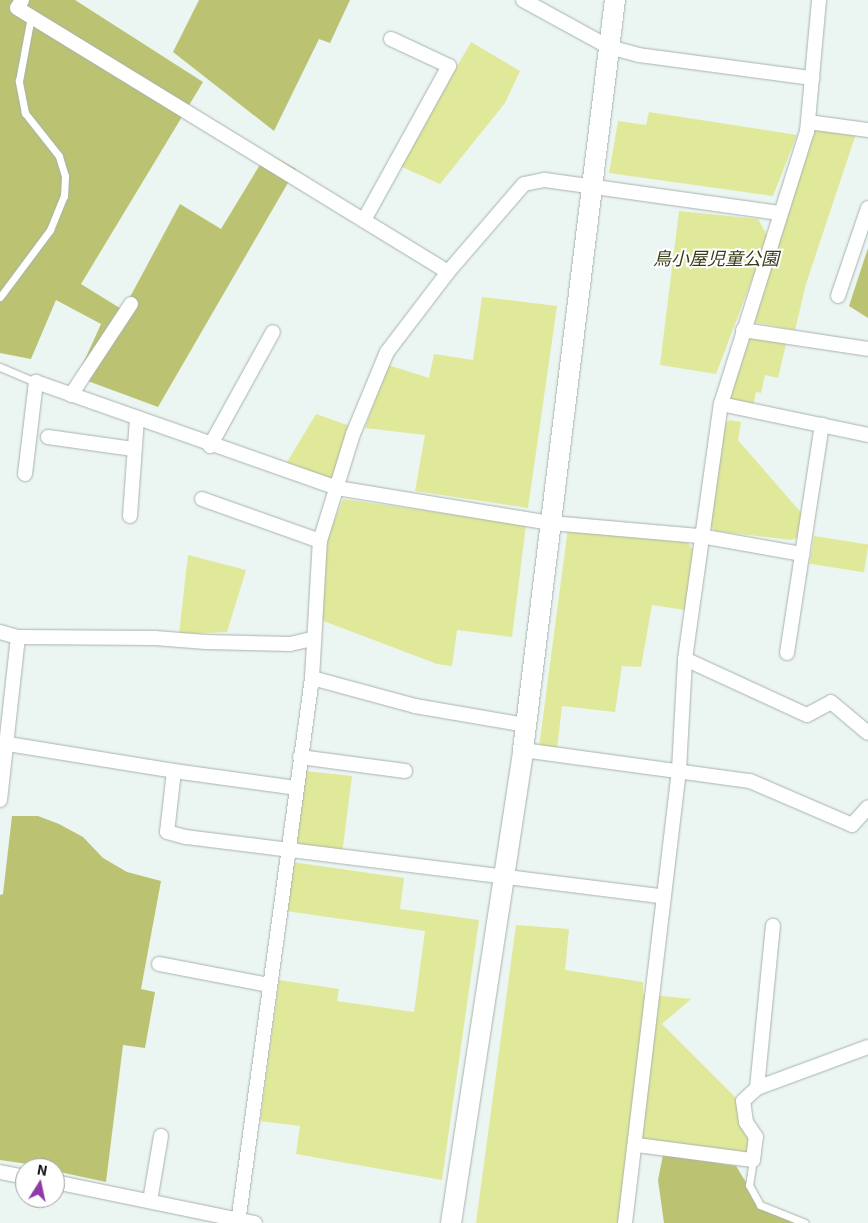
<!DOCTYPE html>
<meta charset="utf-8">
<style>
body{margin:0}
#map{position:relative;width:868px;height:1223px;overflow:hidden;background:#ebf5f2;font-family:Georgia,"Noto Sans JP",serif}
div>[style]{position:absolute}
.green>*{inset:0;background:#e0e999;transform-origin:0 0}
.forest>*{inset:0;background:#bbc373}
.roads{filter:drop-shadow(0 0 1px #a8b2ae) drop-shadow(0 0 1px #a8b2ae)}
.lane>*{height:7px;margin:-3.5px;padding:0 3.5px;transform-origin:3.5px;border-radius:3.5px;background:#fff}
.street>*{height:14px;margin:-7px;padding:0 7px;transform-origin:7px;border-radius:7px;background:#fff}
.secondary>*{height:20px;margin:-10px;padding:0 10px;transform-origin:10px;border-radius:10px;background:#fff}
span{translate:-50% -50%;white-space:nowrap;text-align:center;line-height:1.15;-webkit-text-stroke:4px #fff;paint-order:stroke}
.park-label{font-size:18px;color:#393c19;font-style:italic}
.north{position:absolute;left:15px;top:1158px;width:50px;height:50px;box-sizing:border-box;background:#fff;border:1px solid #9ea09f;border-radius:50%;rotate:10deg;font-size:14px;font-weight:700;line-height:20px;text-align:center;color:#0d110f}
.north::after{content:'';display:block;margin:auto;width:18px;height:22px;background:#903aa7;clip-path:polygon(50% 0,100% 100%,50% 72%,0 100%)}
</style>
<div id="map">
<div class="green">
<div style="clip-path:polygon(471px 42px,520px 71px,505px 103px,440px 184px,400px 166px)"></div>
<div style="clip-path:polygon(649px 112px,797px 135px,773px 196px,609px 173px,618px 121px,646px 125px)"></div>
<div style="clip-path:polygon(812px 130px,856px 134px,806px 284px,795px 330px,752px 322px)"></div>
<div style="clip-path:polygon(679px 211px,758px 219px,768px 237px,716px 374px,660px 365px)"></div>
<div style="clip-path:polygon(482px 297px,557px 306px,528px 508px,415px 491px,425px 435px,365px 428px,388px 365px,429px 378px,434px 354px,473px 360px)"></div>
<div style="clip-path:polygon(750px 337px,786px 344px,778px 378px,765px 375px,761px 393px,756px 392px,753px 407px,729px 399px)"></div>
<div style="clip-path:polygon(316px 414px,350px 426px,333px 480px,286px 464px)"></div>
<div style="clip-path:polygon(730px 420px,741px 422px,738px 440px,804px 516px,801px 536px,791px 540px,715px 531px,707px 521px,723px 426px)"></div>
<div style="clip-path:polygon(343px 499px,526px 525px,512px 637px,457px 630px,452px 666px,437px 664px,321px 620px,326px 541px)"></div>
<div style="clip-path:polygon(568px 528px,687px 542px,695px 552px,685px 610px,652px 605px,641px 667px,622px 666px,615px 712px,562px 706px,557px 749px,539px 747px)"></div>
<div style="left:814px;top:536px;width:55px;height:28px;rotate:9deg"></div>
<div style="clip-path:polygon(188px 555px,246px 570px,227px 632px,179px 634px)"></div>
<div style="clip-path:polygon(306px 771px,352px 776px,342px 854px,302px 849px,296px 839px)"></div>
<div style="clip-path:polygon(292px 862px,404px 878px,400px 909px,479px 920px,442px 1180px,296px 1154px,300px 1126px,260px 1121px,279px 980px,339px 989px,337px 1001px,414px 1012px,425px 931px,286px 911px)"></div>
<div style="clip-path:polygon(516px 925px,569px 929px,565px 970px,643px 982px,643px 994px,691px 999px,662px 1024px,739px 1101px,751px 1139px,749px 1155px,632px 1141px,620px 1223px,476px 1223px)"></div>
</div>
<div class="forest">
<div style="clip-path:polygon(0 0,75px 0,203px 82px,81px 284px,123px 310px,180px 204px,221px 229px,267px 153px,296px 169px,158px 407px,77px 377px,101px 324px,56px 300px,31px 359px,0 353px)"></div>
<div style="clip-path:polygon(199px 0,350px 0,330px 43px,319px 39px,274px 131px,173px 52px)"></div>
<div style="clip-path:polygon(868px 248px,868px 318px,849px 306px)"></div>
<div style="clip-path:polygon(12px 816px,38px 816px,59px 824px,83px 837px,103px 858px,127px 872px,161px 881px,141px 989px,155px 992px,145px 1048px,123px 1045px,106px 1182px,55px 1171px,55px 1168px,0 1160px,0 895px,3px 894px)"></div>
<div style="clip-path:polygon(663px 1155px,736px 1166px,760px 1205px,805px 1223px,664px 1223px,658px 1180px)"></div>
</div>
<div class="roads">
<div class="lane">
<div style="left:0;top:297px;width:84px;rotate:-53.3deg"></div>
<div style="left:50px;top:230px;width:37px;rotate:-68deg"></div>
<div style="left:64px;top:196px;width:20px;rotate:-87deg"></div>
<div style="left:65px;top:176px;width:21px;rotate:-107deg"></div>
<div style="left:59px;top:156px;width:55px;rotate:-128.3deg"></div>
<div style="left:25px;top:113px;width:33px;rotate:-101deg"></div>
<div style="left:19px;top:81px;width:66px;rotate:-79.5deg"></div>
<div style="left:0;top:367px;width:39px;rotate:23deg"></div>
<div style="left:753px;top:1160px;width:25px;rotate:99deg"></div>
<div style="left:749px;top:1185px;width:23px;rotate:61deg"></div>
<div style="left:760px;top:1205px;width:48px;rotate:21.8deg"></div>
</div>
<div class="street">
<div style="left:22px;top:0;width:9px;rotate:122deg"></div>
<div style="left:17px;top:8px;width:505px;rotate:31.49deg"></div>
<div style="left:523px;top:0;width:98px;rotate:28.7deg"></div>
<div style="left:609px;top:47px;width:31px;rotate:15deg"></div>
<div style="left:639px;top:55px;width:175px;rotate:7.6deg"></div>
<div style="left:808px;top:122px;width:61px;rotate:7.6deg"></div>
<div style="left:364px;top:220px;width:176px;rotate:-61.1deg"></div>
<div style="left:449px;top:66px;width:64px;rotate:-155deg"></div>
<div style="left:838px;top:296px;width:93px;rotate:-71.2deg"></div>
<div style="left:743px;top:330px;width:126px;rotate:8.6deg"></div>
<div style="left:71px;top:395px;width:109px;rotate:-56.6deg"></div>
<div style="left:721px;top:404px;width:150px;rotate:11.9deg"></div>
<div style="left:48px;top:437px;width:86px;rotate:8deg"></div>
<div style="left:210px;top:446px;width:130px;rotate:-61.1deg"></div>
<div style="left:25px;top:474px;width:93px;rotate:-83.2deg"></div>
<div style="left:36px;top:382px;width:319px;rotate:19.4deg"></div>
<div style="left:337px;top:488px;width:217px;rotate:9.3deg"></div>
<div style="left:551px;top:523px;width:151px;rotate:5deg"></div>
<div style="left:701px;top:536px;width:103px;rotate:10.1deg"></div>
<div style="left:202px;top:499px;width:125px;rotate:19.6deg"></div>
<div style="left:130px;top:516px;width:97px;rotate:-85.9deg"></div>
<div style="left:0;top:632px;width:19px;rotate:16deg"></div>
<div style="left:18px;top:637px;width:137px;rotate:0.4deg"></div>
<div style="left:155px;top:638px;width:51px;rotate:4.5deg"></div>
<div style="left:206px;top:642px;width:84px;rotate:1.4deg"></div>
<div style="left:290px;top:644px;width:23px;rotate:-13deg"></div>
<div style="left:787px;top:653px;width:231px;rotate:-81.3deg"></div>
<div style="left:685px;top:659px;width:134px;rotate:24.7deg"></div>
<div style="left:807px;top:715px;width:27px;rotate:-28deg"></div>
<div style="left:831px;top:702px;width:48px;rotate:40deg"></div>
<div style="left:312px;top:678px;width:107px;rotate:15.2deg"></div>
<div style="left:415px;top:706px;width:113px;rotate:9.7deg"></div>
<div style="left:8px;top:744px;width:168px;rotate:9.2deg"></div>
<div style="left:174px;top:771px;width:61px;rotate:96.5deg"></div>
<div style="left:167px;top:832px;width:20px;rotate:15deg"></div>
<div style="left:186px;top:837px;width:480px;rotate:7.1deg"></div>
<div style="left:523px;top:750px;width:229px;rotate:7.8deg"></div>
<div style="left:750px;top:781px;width:111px;rotate:23.3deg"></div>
<div style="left:852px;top:825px;width:24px;rotate:-48deg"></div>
<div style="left:300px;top:757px;width:106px;rotate:7.6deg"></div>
<div style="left:174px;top:771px;width:123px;rotate:7.9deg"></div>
<div style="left:0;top:800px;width:164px;rotate:-83.7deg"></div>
<div style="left:159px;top:964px;width:112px;rotate:10.8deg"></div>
<div style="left:757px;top:1088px;width:163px;rotate:-84.4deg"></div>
<div style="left:637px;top:1145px;width:117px;rotate:7.4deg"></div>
<div style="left:753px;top:1160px;width:23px;rotate:-83deg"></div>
<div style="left:756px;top:1137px;width:18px;rotate:-124deg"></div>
<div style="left:746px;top:1122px;width:21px;rotate:-98deg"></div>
<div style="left:743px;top:1101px;width:19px;rotate:-43deg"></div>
<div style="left:757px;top:1088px;width:118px;rotate:-20.3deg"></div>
<div style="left:0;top:1172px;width:25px;rotate:11deg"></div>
<div style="left:55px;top:1182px;width:204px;rotate:11.6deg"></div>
<div style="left:150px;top:1201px;width:66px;rotate:-80.4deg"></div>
<div style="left:238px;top:1223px;width:550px;rotate:-82.27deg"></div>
<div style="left:312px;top:678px;width:137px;rotate:-86.7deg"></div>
<div style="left:320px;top:541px;width:112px;rotate:-72.9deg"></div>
<div style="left:353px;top:434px;width:89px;rotate:-67.5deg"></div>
<div style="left:387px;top:352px;width:101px;rotate:-52.7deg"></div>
<div style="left:448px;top:272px;width:116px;rotate:-49.2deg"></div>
<div style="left:524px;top:184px;width:21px;rotate:-11deg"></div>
<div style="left:545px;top:180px;width:237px;rotate:8deg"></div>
<div style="left:625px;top:1223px;width:456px;rotate:-83.2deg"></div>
<div style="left:679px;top:770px;width:111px;rotate:-86.9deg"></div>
<div style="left:685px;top:659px;width:258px;rotate:-82deg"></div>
<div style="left:721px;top:404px;width:285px;rotate:-72.5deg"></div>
<div style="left:807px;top:132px;width:133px;rotate:-84.8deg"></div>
</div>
<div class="secondary">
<div style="left:451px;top:1223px;width:478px;rotate:-81.3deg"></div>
<div style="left:523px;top:750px;width:756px;rotate:-83.01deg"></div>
</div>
</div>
<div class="park-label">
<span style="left:716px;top:257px">鳥小屋児童公園</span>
</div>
<div class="north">N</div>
</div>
